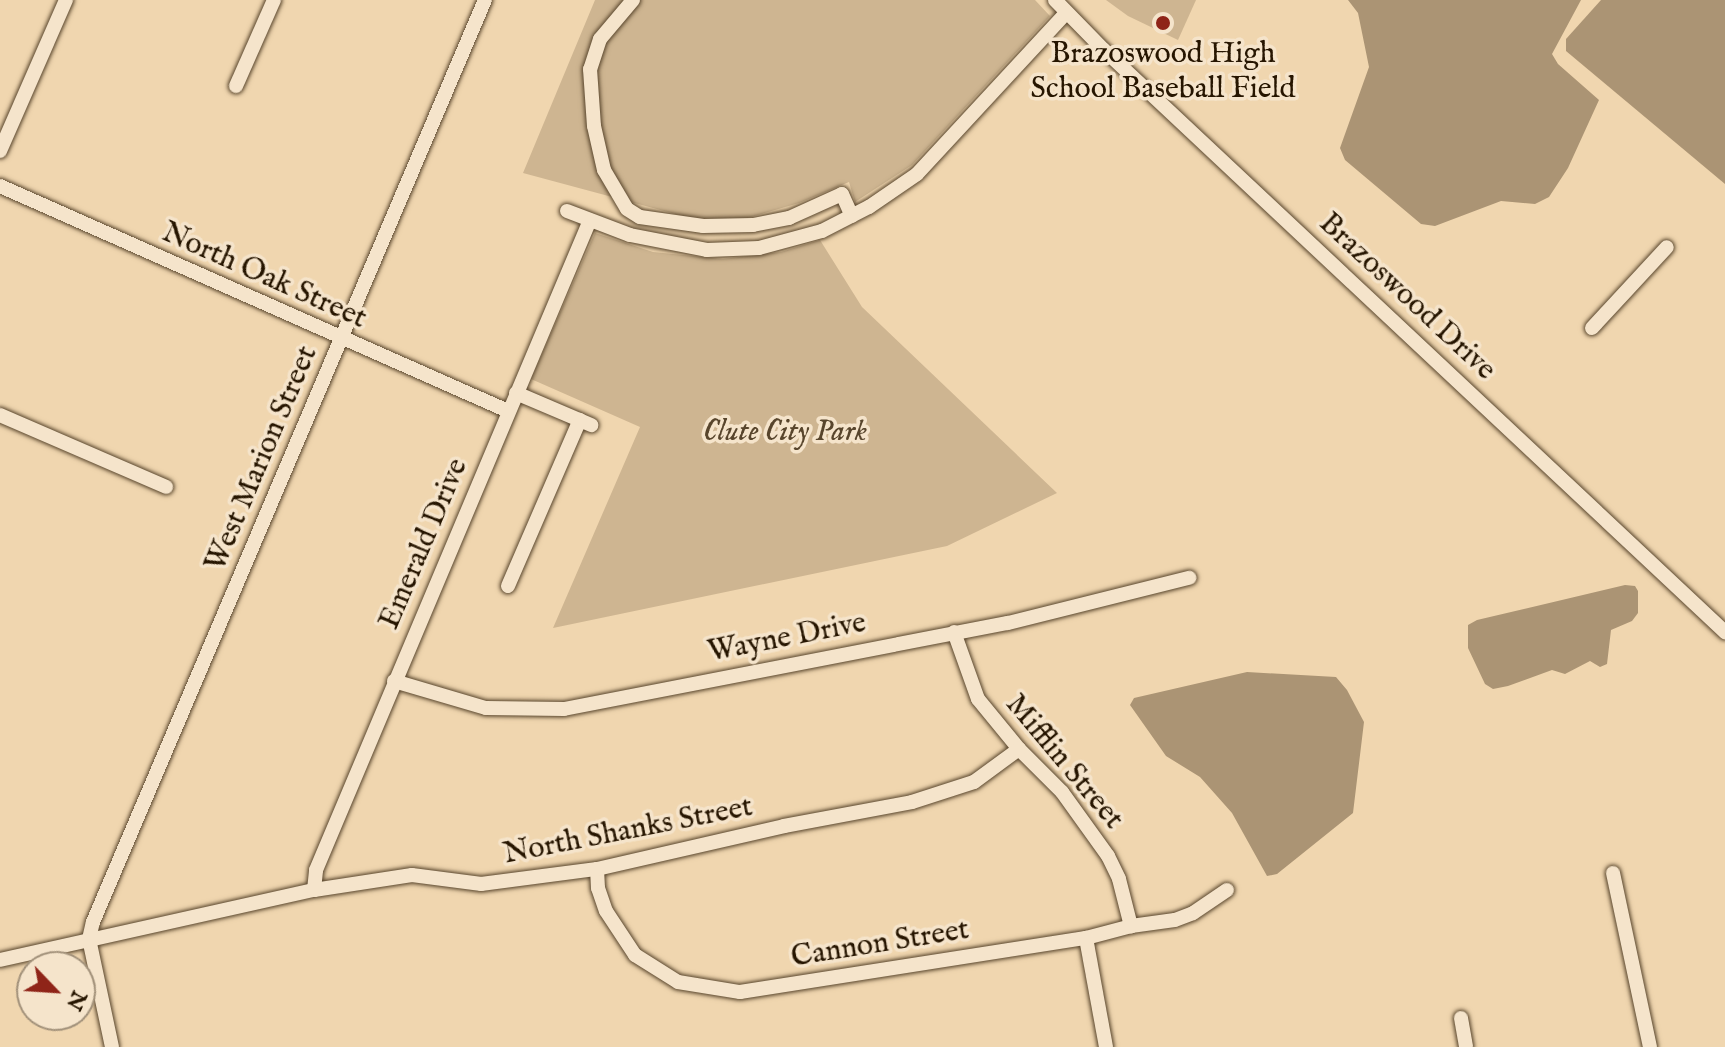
<!DOCTYPE html>
<style>
body{margin:0}
#map{position:relative;width:1725px;height:1047px;overflow:hidden;background:#f0d6af;font-family:"IM FELL English",serif}
div>[style]{position:absolute}
.green>*{inset:0;background:#ceb591}
.water>*{inset:0;background:#ab9474}
.roads{filter:drop-shadow(0 0 2px #58452c) drop-shadow(0 0 2px #58452c)}
.minor>*{height:14px;margin:-7px;padding:0 7px;transform-origin:7px;border-radius:7px;background:#f5e4cb}
.dots>*{width:22px;height:22px;translate:-50% -50%;box-sizing:border-box;border:4px solid #f5e4cb;border-radius:50%}
span{translate:-50% -50%;white-space:nowrap;text-align:center;line-height:1.15;-webkit-text-stroke:7px #f5e4cb;paint-order:stroke}
.poi-label{font-size:30px;color:#261500}
.street-label{font-size:30px;color:#261500}
.park-label{font-size:30px;color:#58452c;font-style:italic}
.north{position:absolute;left:16px;top:951px;width:80px;height:80px;box-sizing:border-box;background:#f5e4cb;border:2px solid #a2917a;border-radius:50%;rotate:115deg;font-size:22px;font-weight:700;line-height:32px;text-align:center;color:#261500}
.north::after{content:'';display:block;margin:auto;width:28px;height:36px;background:#8f2418;clip-path:polygon(50% 0,100% 100%,50% 72%,0 100%)}
</style>
<div id="map">
<div class="green">
<div style="clip-path:polygon(595px 0,1035px 0,1050px 16px,912px 165px,855px 202px,849px 182px,799px 203px,720px 226px,523px 173px)"></div>
<div style="clip-path:polygon(1106px 0,1196px 0,1178px 40px,1128px 16px)"></div>
<div style="clip-path:polygon(595px 233px,653px 252px,723px 259px,781px 252px,820px 240px,862px 307px,1057px 493px,947px 546px,553px 628px,640px 427px,531px 379px)"></div>
</div>
<div class="water">
<div style="clip-path:polygon(1348px 0,1581px 0,1552px 54px,1558px 64px,1599px 100px,1568px 168px,1549px 197px,1535px 204px,1501px 201px,1435px 226px,1421px 224px,1345px 160px,1340px 148px,1369px 67px,1358px 13px)"></div>
<div style="clip-path:polygon(1601px 0,1725px 0,1725px 184px,1566px 51px,1566px 39px)"></div>
<div style="clip-path:polygon(1625px 585px,1635px 586px,1638px 591px,1638px 613px,1632px 621px,1611px 630px,1607px 664px,1600px 667px,1590px 661px,1565px 674px,1552px 670px,1508px 686px,1493px 689px,1485px 684px,1468px 648px,1468px 625px,1477px 620px)"></div>
<div style="clip-path:polygon(1247px 672px,1336px 677px,1347px 690px,1364px 722px,1353px 813px,1277px 874px,1267px 876px,1232px 813px,1200px 777px,1166px 756px,1130px 705px,1134px 698px)"></div>
</div>
<div class="roads">
<div class="minor">
<div style="left:633px;top:0;width:51px;rotate:130.2deg"></div>
<div style="left:600px;top:39px;width:32px;rotate:108deg"></div>
<div style="left:590px;top:69px;width:57px;rotate:86deg"></div>
<div style="left:594px;top:126px;width:45px;rotate:77.2deg"></div>
<div style="left:604px;top:170px;width:45px;rotate:59.5deg"></div>
<div style="left:627px;top:209px;width:15px;rotate:32deg"></div>
<div style="left:640px;top:217px;width:64px;rotate:8.1deg"></div>
<div style="left:703px;top:226px;width:50px;rotate:-1.1deg"></div>
<div style="left:753px;top:225px;width:37px;rotate:-11deg"></div>
<div style="left:789px;top:218px;width:58px;rotate:-24.4deg"></div>
<div style="left:842px;top:194px;width:24px;rotate:66deg"></div>
<div style="left:1055px;top:0;width:69px;rotate:45.6deg"></div>
<div style="left:1103px;top:49px;width:853px;rotate:43.15deg"></div>
<div style="left:236px;top:86px;width:94px;rotate:-66.2deg"></div>
<div style="left:0;top:151px;width:165px;rotate:-66.4deg"></div>
<div style="left:0;top:186px;width:556px;rotate:23.89deg"></div>
<div style="left:567px;top:211px;width:67px;rotate:20.9deg"></div>
<div style="left:630px;top:235px;width:78px;rotate:11deg"></div>
<div style="left:707px;top:250px;width:52px;rotate:-2.2deg"></div>
<div style="left:759px;top:248px;width:65px;rotate:-15.1deg"></div>
<div style="left:822px;top:231px;width:53px;rotate:-27.1deg"></div>
<div style="left:869px;top:207px;width:58px;rotate:-34.5deg"></div>
<div style="left:917px;top:174px;width:219px;rotate:-47.2deg"></div>
<div style="left:1592px;top:328px;width:110px;rotate:-47.2deg"></div>
<div style="left:516px;top:393px;width:82px;rotate:23.1deg"></div>
<div style="left:0;top:415px;width:181px;rotate:23.4deg"></div>
<div style="left:508px;top:586px;width:181px;rotate:-66.6deg"></div>
<div style="left:954px;top:632px;width:71px;rotate:70.3deg"></div>
<div style="left:978px;top:699px;width:65px;rotate:50.6deg"></div>
<div style="left:1019px;top:749px;width:61px;rotate:45deg"></div>
<div style="left:1062px;top:792px;width:79px;rotate:54.3deg"></div>
<div style="left:1108px;top:856px;width:25px;rotate:64deg"></div>
<div style="left:1119px;top:879px;width:49px;rotate:75.7deg"></div>
<div style="left:394px;top:681px;width:96px;rotate:16.4deg"></div>
<div style="left:486px;top:708px;width:78px;rotate:0.7deg"></div>
<div style="left:564px;top:709px;width:452px;rotate:-11deg"></div>
<div style="left:1008px;top:623px;width:187px;rotate:-14deg"></div>
<div style="left:597px;top:869px;width:19px;rotate:87deg"></div>
<div style="left:598px;top:888px;width:24px;rotate:71deg"></div>
<div style="left:606px;top:911px;width:53px;rotate:56.6deg"></div>
<div style="left:635px;top:955px;width:51px;rotate:32.1deg"></div>
<div style="left:678px;top:982px;width:63px;rotate:9.2deg"></div>
<div style="left:740px;top:992px;width:350px;rotate:-8.9deg"></div>
<div style="left:1086px;top:938px;width:47px;rotate:-14.9deg"></div>
<div style="left:1131px;top:926px;width:44px;rotate:-7.8deg"></div>
<div style="left:1175px;top:920px;width:19px;rotate:-21deg"></div>
<div style="left:1193px;top:913px;width:41px;rotate:-34.1deg"></div>
<div style="left:1613px;top:873px;width:178px;rotate:78deg"></div>
<div style="left:314px;top:890px;width:20px;rotate:-84deg"></div>
<div style="left:316px;top:870px;width:705px;rotate:-67.14deg"></div>
<div style="left:1086px;top:938px;width:111px;rotate:79.6deg"></div>
<div style="left:0;top:960px;width:322px;rotate:-12.6deg"></div>
<div style="left:314px;top:890px;width:99px;rotate:-8.7deg"></div>
<div style="left:412px;top:875px;width:70px;rotate:7.4deg"></div>
<div style="left:481px;top:884px;width:117px;rotate:-7.4deg"></div>
<div style="left:597px;top:869px;width:192px;rotate:-12.9deg"></div>
<div style="left:784px;top:826px;width:130px;rotate:-10.6deg"></div>
<div style="left:912px;top:802px;width:65px;rotate:-17.9deg"></div>
<div style="left:974px;top:782px;width:56px;rotate:-36.3deg"></div>
<div style="left:1461px;top:1018px;width:29px;rotate:80deg"></div>
<div style="left:112px;top:1047px;width:110px;rotate:-102deg"></div>
<div style="left:89px;top:939px;width:17px;rotate:-77deg"></div>
<div style="left:93px;top:922px;width:1002px;rotate:-66.97deg"></div>
</div>
</div>
<div class="dots">
<div style="left:1163px;top:23px;background:#8f2418"></div>
</div>
<div class="poi-label">
<span style="left:1163px;top:71px">Brazoswood High<br>School Baseball Field</span>
</div>
<div class="street-label">
<span style="left:264px;top:276px;rotate:24deg">North Oak Street</span>
<span style="left:1407px;top:297px;rotate:43deg">Brazoswood Drive</span>
<span style="left:262px;top:459px;rotate:-67deg">West Marion Street</span>
<span style="left:424px;top:544px;rotate:-67deg">Emerald Drive</span>
<span style="left:787px;top:638px;rotate:-11deg">Wayne Drive</span>
<span style="left:1064px;top:762px;rotate:50deg">Mifflin Street</span>
<span style="left:628px;top:831px;rotate:-11deg">North Shanks Street</span>
<span style="left:880px;top:944px;rotate:-9deg">Cannon Street</span>
</div>
<div class="park-label">
<span style="left:785px;top:432px">Clute City Park</span>
</div>
<div class="north">N</div>
</div>
